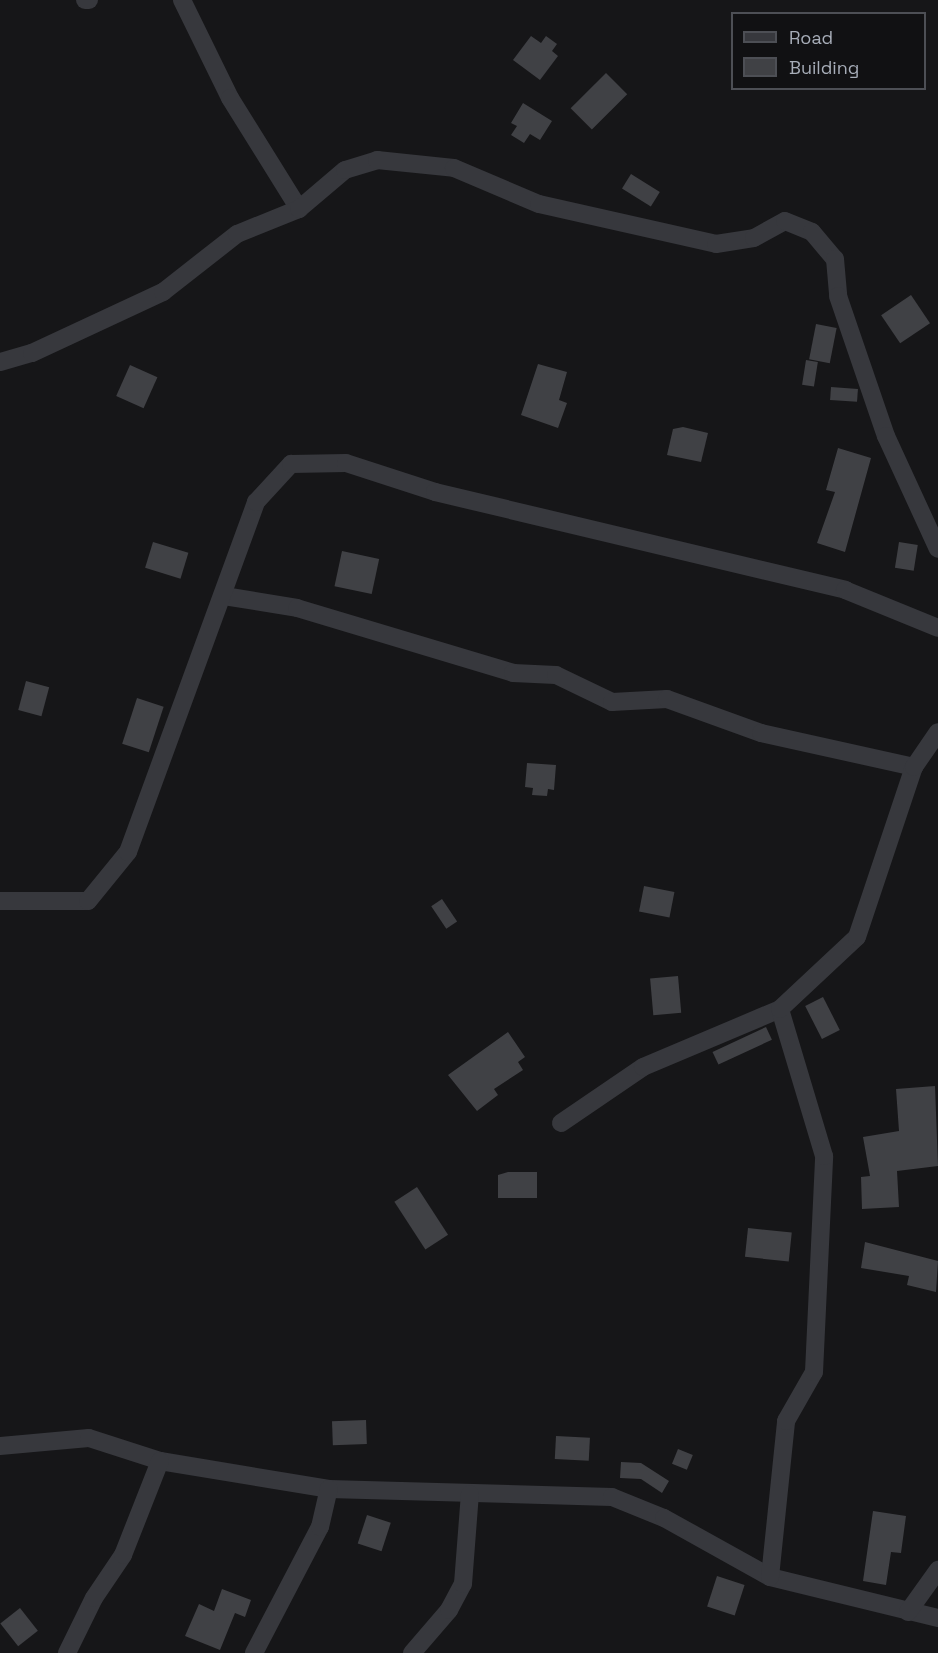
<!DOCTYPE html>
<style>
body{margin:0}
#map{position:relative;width:938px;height:1653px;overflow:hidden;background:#161618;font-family:"Space Grotesk",sans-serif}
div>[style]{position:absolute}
.building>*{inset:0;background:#404145;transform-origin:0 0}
.minor>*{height:18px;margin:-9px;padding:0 9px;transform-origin:9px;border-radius:9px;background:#37383d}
span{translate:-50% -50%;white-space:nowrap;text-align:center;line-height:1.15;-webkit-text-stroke:4.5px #111113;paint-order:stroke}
.legend{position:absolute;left:731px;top:12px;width:195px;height:78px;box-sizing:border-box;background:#111113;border:2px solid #4d4f55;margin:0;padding:8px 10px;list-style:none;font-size:18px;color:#a7adb8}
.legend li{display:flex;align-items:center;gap:12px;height:30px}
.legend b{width:30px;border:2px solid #4d4f55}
</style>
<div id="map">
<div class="building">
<div style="clip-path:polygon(531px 36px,541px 43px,546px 36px,557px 44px,552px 51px,558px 56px,540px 80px,513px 60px)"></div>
<div style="left:606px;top:73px;width:30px;height:50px;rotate:45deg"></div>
<div style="clip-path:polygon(523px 103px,552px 121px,540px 140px,530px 134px,524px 143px,511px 135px,517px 126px,511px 123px)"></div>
<div style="left:631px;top:174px;width:34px;height:17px;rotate:32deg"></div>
<div style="left:911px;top:295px;width:34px;height:36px;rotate:56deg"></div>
<div style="left:816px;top:324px;width:21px;height:36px;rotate:11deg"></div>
<div style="left:806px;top:360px;width:12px;height:25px;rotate:9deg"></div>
<div style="clip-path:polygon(538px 364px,567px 372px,559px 400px,567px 403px,558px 428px,521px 415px)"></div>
<div style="left:130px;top:365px;width:30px;height:34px;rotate:24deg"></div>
<div style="left:831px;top:387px;width:27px;height:13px;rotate:4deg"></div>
<div style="clip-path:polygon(683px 427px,708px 433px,701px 462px,667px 455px,673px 429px)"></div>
<div style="clip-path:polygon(838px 448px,871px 458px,845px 552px,817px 543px,835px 492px,826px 490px)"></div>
<div style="left:153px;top:542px;width:37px;height:27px;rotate:17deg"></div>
<div style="left:899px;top:542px;width:19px;height:26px;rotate:9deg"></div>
<div style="left:342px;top:551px;width:38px;height:36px;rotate:12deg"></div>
<div style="left:26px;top:681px;width:24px;height:30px;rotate:15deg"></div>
<div style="left:137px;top:698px;width:28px;height:48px;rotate:18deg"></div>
<div style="clip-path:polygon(527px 763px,556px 765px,554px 790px,548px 789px,547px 796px,532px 795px,533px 788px,525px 787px)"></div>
<div style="left:644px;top:886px;width:31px;height:26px;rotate:11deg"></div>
<div style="left:442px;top:899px;width:27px;height:13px;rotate:56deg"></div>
<div style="left:678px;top:976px;width:37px;height:28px;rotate:85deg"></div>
<div style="left:823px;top:997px;width:37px;height:20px;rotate:63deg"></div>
<div style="left:766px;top:1027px;width:14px;height:59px;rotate:65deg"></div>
<div style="clip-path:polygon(508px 1032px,525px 1057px,518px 1062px,523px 1070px,494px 1089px,498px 1095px,477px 1111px,448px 1075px)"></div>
<div style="clip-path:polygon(935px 1086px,938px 1166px,897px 1171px,899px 1207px,862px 1209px,861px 1177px,870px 1176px,863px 1137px,899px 1131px,896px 1089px)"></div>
<div style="clip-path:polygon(508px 1172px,537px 1172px,537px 1198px,498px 1198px,498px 1175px)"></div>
<div style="left:417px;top:1187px;width:57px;height:27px;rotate:57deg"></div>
<div style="left:748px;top:1228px;width:44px;height:29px;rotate:6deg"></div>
<div style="clip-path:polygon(865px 1242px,938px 1261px,936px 1292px,907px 1285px,909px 1276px,861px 1268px)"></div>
<div style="left:366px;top:1420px;width:24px;height:34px;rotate:88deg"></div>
<div style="left:556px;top:1436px;width:34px;height:23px;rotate:3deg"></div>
<div style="left:678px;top:1449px;width:16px;height:16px;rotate:22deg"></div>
<div style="clip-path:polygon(621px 1462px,641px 1463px,669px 1481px,662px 1493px,641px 1479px,620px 1478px)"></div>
<div style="clip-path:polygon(873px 1511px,906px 1516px,901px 1553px,891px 1552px,886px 1585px,863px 1581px)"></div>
<div style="left:367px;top:1515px;width:25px;height:30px;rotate:18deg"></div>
<div style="left:717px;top:1576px;width:29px;height:32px;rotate:18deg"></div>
<div style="clip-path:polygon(222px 1589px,251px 1600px,245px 1617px,235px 1613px,220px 1650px,185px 1636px,199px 1604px,214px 1611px)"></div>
<div style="left:20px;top:1608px;width:29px;height:25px;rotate:52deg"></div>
</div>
<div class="minor">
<div style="left:85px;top:0;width:4px"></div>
<div style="left:182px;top:0;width:109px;rotate:63.9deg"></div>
<div style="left:230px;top:98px;width:131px;rotate:58.1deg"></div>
<div style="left:0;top:362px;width:33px;rotate:-16deg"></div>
<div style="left:32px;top:353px;width:145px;rotate:-25deg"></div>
<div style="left:163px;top:292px;width:94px;rotate:-38.1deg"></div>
<div style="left:237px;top:234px;width:67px;rotate:-22deg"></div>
<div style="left:299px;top:209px;width:60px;rotate:-40.3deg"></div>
<div style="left:345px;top:170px;width:34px;rotate:-17deg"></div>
<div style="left:377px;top:160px;width:77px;rotate:5.9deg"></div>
<div style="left:454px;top:168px;width:92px;rotate:23deg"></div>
<div style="left:539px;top:204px;width:181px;rotate:12.7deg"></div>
<div style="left:716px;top:244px;width:38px;rotate:-9deg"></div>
<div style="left:754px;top:238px;width:35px;rotate:-29deg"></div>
<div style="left:785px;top:221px;width:29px;rotate:22deg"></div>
<div style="left:812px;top:232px;width:35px;rotate:50deg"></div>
<div style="left:835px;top:259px;width:37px;rotate:85deg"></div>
<div style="left:838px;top:296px;width:148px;rotate:71.1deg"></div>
<div style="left:886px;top:436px;width:124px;rotate:65.3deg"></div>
<div style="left:224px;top:596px;width:74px;rotate:9.3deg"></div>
<div style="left:297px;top:608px;width:226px;rotate:16.7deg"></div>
<div style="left:513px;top:673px;width:43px;rotate:2.7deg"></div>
<div style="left:556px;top:675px;width:62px;rotate:25.7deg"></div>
<div style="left:612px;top:702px;width:55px;rotate:-3.1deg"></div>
<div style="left:667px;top:699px;width:100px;rotate:19.9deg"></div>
<div style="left:761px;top:733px;width:157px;rotate:12.5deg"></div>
<div style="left:0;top:901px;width:88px"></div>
<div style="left:88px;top:901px;width:63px;rotate:-50.8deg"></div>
<div style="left:128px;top:852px;width:373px;rotate:-69.9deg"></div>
<div style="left:256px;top:502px;width:52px;rotate:-47.4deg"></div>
<div style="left:291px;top:464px;width:55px;rotate:-1deg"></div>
<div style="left:346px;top:463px;width:94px;rotate:18deg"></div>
<div style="left:435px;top:492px;width:422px;rotate:13.4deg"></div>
<div style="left:845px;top:590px;width:100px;rotate:22.2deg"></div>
<div style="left:561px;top:1123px;width:99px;rotate:-34.3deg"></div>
<div style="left:643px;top:1067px;width:149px;rotate:-22.9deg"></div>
<div style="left:0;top:1446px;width:89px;rotate:-5.1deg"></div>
<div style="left:89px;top:1438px;width:75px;rotate:17.9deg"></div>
<div style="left:160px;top:1461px;width:171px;rotate:9.4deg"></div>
<div style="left:329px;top:1489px;width:283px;rotate:1.6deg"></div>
<div style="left:612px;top:1497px;width:56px;rotate:22deg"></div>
<div style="left:664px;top:1518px;width:121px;rotate:29.1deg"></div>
<div style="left:770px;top:1577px;width:173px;rotate:13.7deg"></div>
<div style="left:770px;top:1577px;width:157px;rotate:-84.1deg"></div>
<div style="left:786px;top:1421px;width:56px;rotate:-60.3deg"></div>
<div style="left:814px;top:1372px;width:216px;rotate:-87.3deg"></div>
<div style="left:824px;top:1156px;width:153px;rotate:-106.7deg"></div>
<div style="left:780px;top:1009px;width:105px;rotate:-43.1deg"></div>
<div style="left:857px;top:937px;width:179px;rotate:-71.5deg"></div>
<div style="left:914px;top:767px;width:42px;rotate:-55.6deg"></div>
<div style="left:908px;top:1612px;width:52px;rotate:-54.5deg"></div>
<div style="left:67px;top:1653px;width:61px;rotate:-63.9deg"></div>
<div style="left:94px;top:1598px;width:52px;rotate:-56deg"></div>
<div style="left:123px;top:1555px;width:101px;rotate:-68.5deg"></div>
<div style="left:254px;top:1653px;width:142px;rotate:-62.4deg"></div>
<div style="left:320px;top:1527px;width:39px;rotate:-77deg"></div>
<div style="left:412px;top:1653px;width:57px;rotate:-49.3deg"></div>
<div style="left:449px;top:1610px;width:30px;rotate:-62deg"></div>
<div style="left:463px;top:1584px;width:90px;rotate:-85.6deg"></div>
</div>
<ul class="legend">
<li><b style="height:8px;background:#37383d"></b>Road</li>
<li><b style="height:16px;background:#404145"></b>Building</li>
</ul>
</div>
